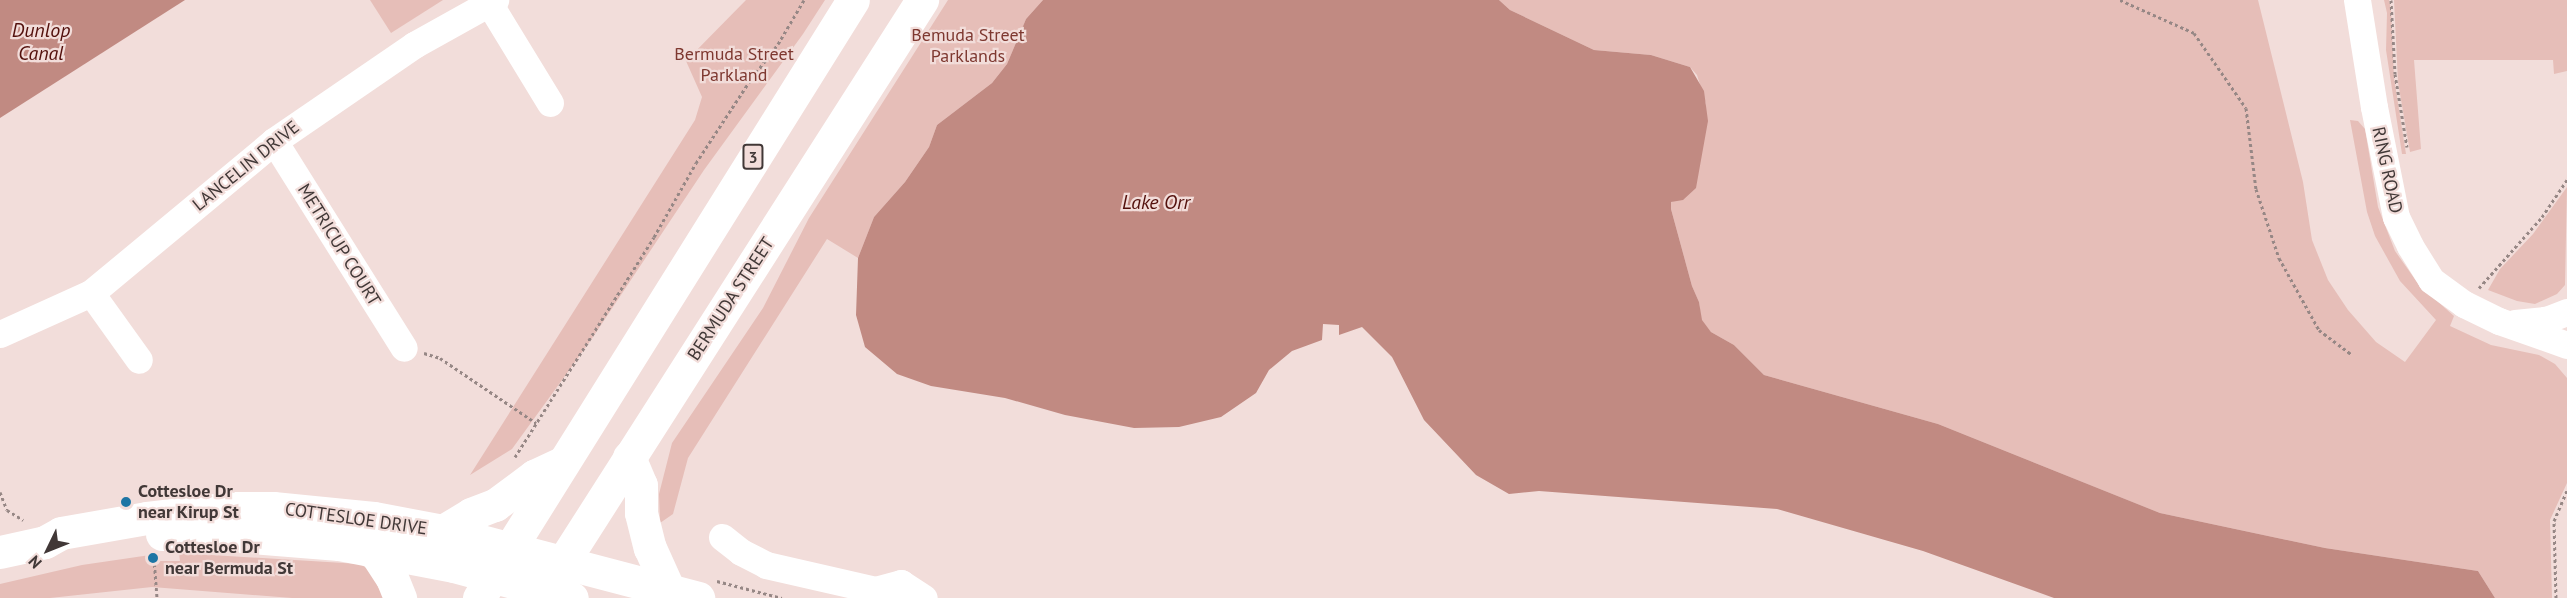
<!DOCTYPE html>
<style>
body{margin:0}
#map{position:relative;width:2567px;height:598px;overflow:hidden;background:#f2ddda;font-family:"PT Sans",sans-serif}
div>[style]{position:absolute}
.green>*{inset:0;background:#e6beb8}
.water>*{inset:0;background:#c18a82}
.path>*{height:3px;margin-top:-1.5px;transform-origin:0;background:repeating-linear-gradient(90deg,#968785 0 3px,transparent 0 6px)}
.minor>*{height:27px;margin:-13.5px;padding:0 13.5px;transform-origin:13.5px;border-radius:13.5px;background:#fff}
.major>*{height:33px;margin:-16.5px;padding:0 16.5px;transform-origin:16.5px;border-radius:16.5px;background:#fff}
.dots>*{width:16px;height:16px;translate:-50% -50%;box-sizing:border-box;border:3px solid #f2ddda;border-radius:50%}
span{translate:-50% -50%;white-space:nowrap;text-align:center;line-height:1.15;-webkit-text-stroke:4.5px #f2ddda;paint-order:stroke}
.shield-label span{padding:2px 4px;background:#f2ddda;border:2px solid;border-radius:4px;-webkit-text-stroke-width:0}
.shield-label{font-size:16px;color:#413837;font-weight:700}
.park-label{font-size:18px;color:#7e3830}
.street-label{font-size:18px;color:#413837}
.poi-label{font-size:18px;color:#413837;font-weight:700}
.left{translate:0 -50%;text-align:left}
.water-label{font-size:20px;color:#53100c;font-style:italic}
.north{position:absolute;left:18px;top:520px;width:60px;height:60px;-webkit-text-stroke:4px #f2ddda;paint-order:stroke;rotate:227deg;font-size:16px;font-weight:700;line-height:24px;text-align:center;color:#413837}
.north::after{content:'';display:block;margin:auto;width:21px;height:27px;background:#413837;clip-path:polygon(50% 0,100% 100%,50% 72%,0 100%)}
</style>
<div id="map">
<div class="green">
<div style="clip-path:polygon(370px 0,443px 0,391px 33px)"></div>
<div style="clip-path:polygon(746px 0,825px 0,803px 34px,704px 170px,591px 340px,512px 449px,470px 475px,695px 120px,702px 97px,686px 61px)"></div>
<div style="clip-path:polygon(948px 0,1043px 0,1026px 19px,1007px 64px,992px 83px,937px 125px,929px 147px,905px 182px,874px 217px,858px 258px,827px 239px,688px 458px,673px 514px,660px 523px,659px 494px,672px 443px,763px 308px,809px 218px)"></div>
<div style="clip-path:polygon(1499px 0,2258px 0,2303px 182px,2312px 240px,2328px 280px,2348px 310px,2376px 342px,2405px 362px,2436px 320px,2400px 281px,2375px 236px,2367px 212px,2350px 120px,2358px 121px,2365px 129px,2378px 207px,2395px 251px,2419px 285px,2454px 316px,2450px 326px,2491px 345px,2539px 355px,2555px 364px,2567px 378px,2567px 483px,2550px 520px,2552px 598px,2495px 598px,2478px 571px,2325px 548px,2160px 513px,1938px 424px,1764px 375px,1734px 345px,1711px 332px,1701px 320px,1699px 302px,1692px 286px,1671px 209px,1671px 202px,1677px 199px,1706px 104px,1697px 75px,1690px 67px,1651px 55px,1594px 50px,1510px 10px)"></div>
<div style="clip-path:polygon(2384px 0,2389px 0,2391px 9px,2394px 78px,2406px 154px,2402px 154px,2386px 50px,2387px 13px)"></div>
<div style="clip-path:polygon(2394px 0,2567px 0,2567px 71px,2554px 74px,2553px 60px,2414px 60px,2421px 149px,2410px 152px,2398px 82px)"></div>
<div style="clip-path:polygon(2567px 187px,2565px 285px,2557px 294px,2535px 304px,2517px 301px,2488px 290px,2500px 269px,2533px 234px)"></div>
<div style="clip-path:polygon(179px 553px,360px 564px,376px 574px,388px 598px,292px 598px,152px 587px,50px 598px,0 598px,0 584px,82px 565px,157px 554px,158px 561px,180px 561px)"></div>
</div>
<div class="water">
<div style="clip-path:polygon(0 0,185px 0,0 118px)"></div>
<div style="clip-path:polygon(1043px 0,1499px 0,1510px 10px,1594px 50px,1651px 55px,1690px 67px,1704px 91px,1708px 121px,1696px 188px,1683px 200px,1671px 202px,1671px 209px,1692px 286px,1699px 302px,1702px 320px,1711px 332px,1734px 345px,1764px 375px,1938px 424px,2160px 513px,2325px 548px,2478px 571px,2495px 598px,2054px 598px,1923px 551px,1777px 509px,1539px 491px,1509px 494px,1476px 475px,1424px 420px,1392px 357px,1362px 327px,1339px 335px,1339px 325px,1323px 324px,1322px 340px,1292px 351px,1269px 370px,1256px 393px,1221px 417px,1179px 427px,1134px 428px,1065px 415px,1005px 398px,931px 386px,897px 374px,865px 347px,856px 315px,858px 258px,874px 217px,905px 182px,929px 147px,937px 125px,992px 83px,1007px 64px,1026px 19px)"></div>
</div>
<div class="path">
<div style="left:2120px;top:0;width:81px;rotate:24deg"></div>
<div style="left:2194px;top:33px;width:91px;rotate:55.3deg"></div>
<div style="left:2246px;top:108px;width:82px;rotate:83deg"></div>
<div style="left:2256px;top:189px;width:73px;rotate:71.6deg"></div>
<div style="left:2279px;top:258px;width:82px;rotate:60.9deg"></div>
<div style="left:2319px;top:330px;width:40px;rotate:37deg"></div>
<div style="left:2391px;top:0;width:74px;rotate:86.9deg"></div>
<div style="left:2395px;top:74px;width:74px;rotate:80.7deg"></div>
<div style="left:2479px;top:288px;width:95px;rotate:-48.4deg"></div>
<div style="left:2542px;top:217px;width:45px;rotate:-56deg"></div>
<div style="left:424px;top:353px;width:17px;rotate:17deg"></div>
<div style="left:440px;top:358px;width:116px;rotate:34.1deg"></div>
<div style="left:515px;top:457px;width:260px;rotate:-57.7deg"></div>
<div style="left:654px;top:237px;width:85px;rotate:-60.4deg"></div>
<div style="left:696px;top:163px;width:97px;rotate:-56.8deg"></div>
<div style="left:749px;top:82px;width:48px;rotate:-52.7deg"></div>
<div style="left:778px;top:44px;width:51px;rotate:-59.4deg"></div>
<div style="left:0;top:492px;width:19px;rotate:69deg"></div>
<div style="left:7px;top:510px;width:19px;rotate:32deg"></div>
<div style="left:154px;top:558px;width:40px;rotate:85.7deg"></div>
<div style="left:717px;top:581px;width:67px;rotate:14.7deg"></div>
<div style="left:2556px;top:598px;width:77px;rotate:-91.5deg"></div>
<div style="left:2554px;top:521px;width:33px;rotate:-67deg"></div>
</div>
<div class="minor">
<div style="left:2357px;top:0;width:108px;rotate:81deg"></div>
<div style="left:2374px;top:107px;width:112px;rotate:78.7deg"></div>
<div style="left:2396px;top:217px;width:32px;rotate:64deg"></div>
<div style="left:2410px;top:246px;width:40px;rotate:58deg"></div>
<div style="left:2431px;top:280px;width:41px;rotate:36deg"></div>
<div style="left:2464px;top:304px;width:39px;rotate:26deg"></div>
<div style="left:2499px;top:321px;width:72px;rotate:19.4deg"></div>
<div style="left:489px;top:3px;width:117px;rotate:58.6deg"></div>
<div style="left:274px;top:141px;width:244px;rotate:57.9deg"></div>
<div style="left:91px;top:293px;width:82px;rotate:54.4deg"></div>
<div style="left:2515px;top:323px;width:31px;rotate:-6deg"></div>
<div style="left:2546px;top:320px;width:22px;rotate:-21deg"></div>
<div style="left:0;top:334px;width:100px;rotate:-24.3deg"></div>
<div style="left:91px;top:293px;width:238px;rotate:-39.7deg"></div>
<div style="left:274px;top:141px;width:170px;rotate:-34.4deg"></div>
<div style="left:414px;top:45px;width:93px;rotate:-29.1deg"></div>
<div style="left:722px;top:537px;width:24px;rotate:38deg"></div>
<div style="left:741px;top:552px;width:28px;rotate:27deg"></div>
<div style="left:766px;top:565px;width:112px;rotate:12.9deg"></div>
<div style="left:875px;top:590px;width:27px;rotate:-15deg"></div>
<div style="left:901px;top:583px;width:27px;rotate:33deg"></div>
</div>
<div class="major">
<div style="left:629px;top:457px;width:30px;rotate:67deg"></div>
<div style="left:641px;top:485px;width:28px;rotate:90deg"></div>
<div style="left:641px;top:513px;width:36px;rotate:76deg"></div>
<div style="left:650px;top:548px;width:46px;rotate:65.7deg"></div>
<div style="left:443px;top:531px;width:33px;rotate:-31deg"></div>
<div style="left:471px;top:514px;width:26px;rotate:-21deg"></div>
<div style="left:495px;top:505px;width:49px;rotate:-36.6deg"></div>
<div style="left:534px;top:476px;width:29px;rotate:-25deg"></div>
<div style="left:162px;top:534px;width:53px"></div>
<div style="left:215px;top:534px;width:124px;rotate:4.6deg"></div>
<div style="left:339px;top:544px;width:117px;rotate:10.8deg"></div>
<div style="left:454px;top:566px;width:122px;rotate:15.2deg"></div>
<div style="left:373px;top:549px;width:35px;rotate:57deg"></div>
<div style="left:392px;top:578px;width:22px;rotate:68deg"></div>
<div style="left:0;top:552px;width:46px;rotate:-12.5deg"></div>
<div style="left:45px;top:542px;width:18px;rotate:-29deg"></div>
<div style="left:61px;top:533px;width:87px;rotate:-9.9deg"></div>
<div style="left:147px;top:518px;width:86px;rotate:-6.7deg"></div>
<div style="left:232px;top:508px;width:41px"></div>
<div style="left:273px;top:508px;width:101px;rotate:5.7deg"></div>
<div style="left:374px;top:518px;width:70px;rotate:10.7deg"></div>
<div style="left:443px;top:531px;width:264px;rotate:14.7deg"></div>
<div style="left:479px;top:598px;width:705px;rotate:-57.98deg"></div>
<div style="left:540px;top:598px;width:710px;rotate:-57.43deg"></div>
</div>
<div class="dots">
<div style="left:126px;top:502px;background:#1d75a4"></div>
<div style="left:153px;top:558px;background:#1d75a4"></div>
</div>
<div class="shield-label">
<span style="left:753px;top:157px">3</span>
</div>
<div class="park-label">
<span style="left:968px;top:46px">Bemuda Street<br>Parklands</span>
<span style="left:734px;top:65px">Bermuda Street<br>Parkland</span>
</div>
<div class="street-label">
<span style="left:246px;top:166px;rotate:-39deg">LANCELIN DRIVE</span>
<span style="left:2387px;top:170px;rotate:78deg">RING ROAD</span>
<span style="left:339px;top:245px;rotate:58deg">METRICUP COURT</span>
<span style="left:731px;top:299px;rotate:-57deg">BERMUDA STREET</span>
<span style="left:356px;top:519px;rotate:8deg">COTTESLOE DRIVE</span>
</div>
<div class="poi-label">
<span class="left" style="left:138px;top:502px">Cottesloe Dr<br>near Kirup St</span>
<span class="left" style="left:165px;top:558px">Cottesloe Dr<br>near Bermuda St</span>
</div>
<div class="water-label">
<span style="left:41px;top:42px">Dunlop<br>Canal</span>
<span style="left:1156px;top:202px">Lake Orr</span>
</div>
<div class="north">N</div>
</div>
